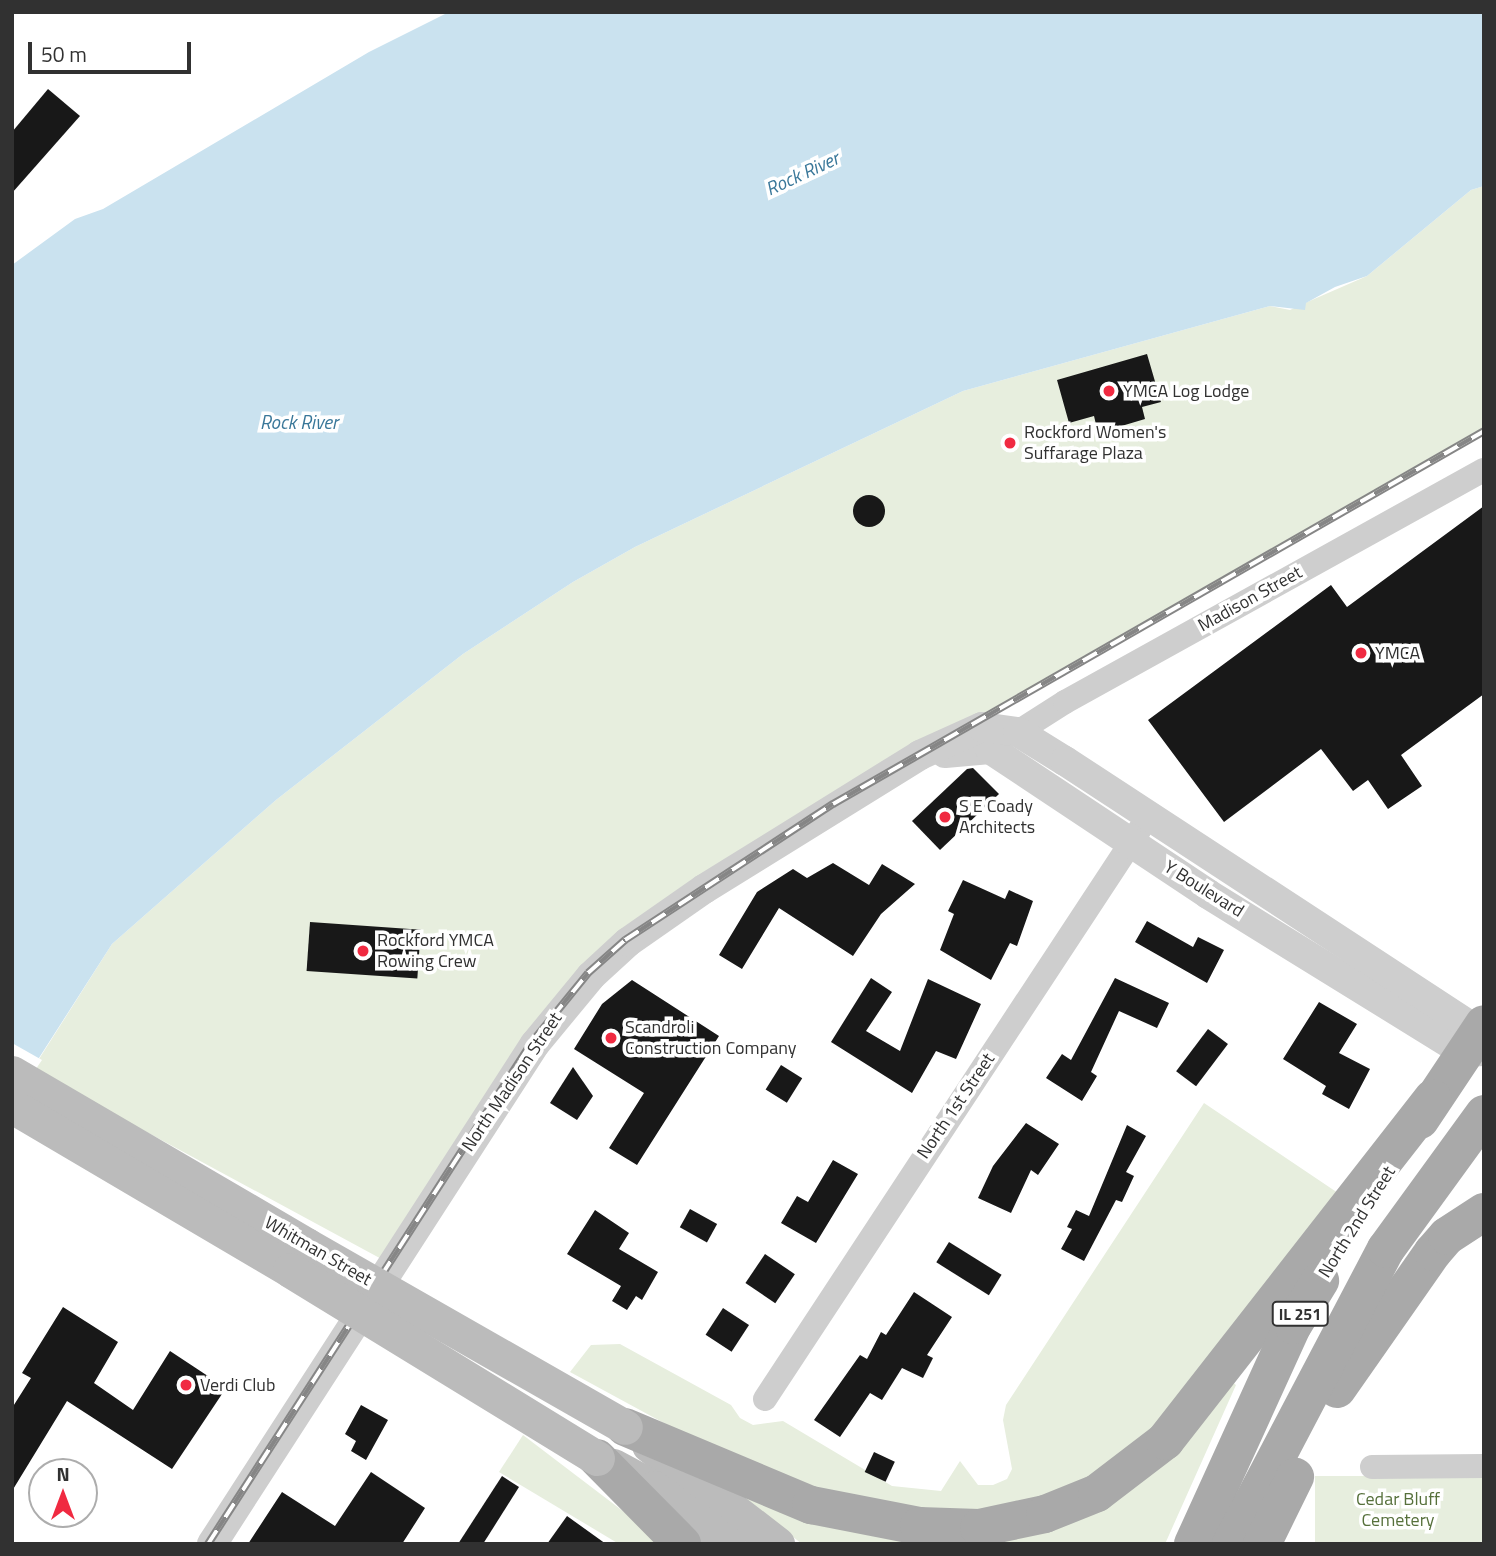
<!DOCTYPE html>
<style>
body{margin:0}
#map{position:relative;width:1496px;height:1556px;overflow:hidden;background:#fff;font-family:"Titillium Web",sans-serif}
div>[style]{position:absolute}
.green>*{inset:0;background:#e7eede;transform-origin:0 0}
.water>*{inset:0;background:#cae2ef}
.pier>*{inset:0;background:#fff}
.building>*{inset:0;background:#181818;transform-origin:0 0}
.round{border-radius:50%}
.minor>*{height:24px;margin:-12px;padding:0 12px;transform-origin:12px;border-radius:12px;background:#cecece}
.tertiary>*{height:30px;margin:-15px;padding:0 15px;transform-origin:15px;border-radius:15px;background:#cecece}
.secondary>*{height:35px;margin:-17.5px;padding:0 17.5px;transform-origin:17.5px;border-radius:17.5px;background:#bbb}
.primary>*{height:38px;margin:-19px;padding:0 19px;transform-origin:19px;border-radius:19px;background:#a9a9a9}
.rail>*{height:8px;margin-top:-4px;transform-origin:0;background:repeating-linear-gradient(90deg,#fff 0 16px,#868686 0 32px);box-sizing:border-box;border-block:2px solid #868686}
.secondary-bridge>*{height:35px;margin:-17.5px;padding:0 17.5px;transform-origin:17.5px;border-radius:17.5px;background:#bbb}
.dots>*{width:19px;height:19px;translate:-50% -50%;box-sizing:border-box;border:4px solid #fff;border-radius:50%}
span{translate:-50% -50%;white-space:nowrap;text-align:center;line-height:1.15;-webkit-text-stroke:7px #fff;paint-order:stroke}
.shield-label span{padding:2px 5px;background:#fff;border:2px solid;border-radius:5px;-webkit-text-stroke-width:0}
.shield-label{font-size:16px;color:#313131;font-weight:700}
.poi-label{font-size:18px;color:#313131}
.left{translate:0 -50%;text-align:left}
.street-label{font-size:18px;color:#313131}
.park-label{font-size:18px;color:#56703b}
.water-label{font-size:19px;color:#397799;font-style:italic}
.frame{position:absolute;inset:0;border:14px solid #313131;pointer-events:none}
.north{position:absolute;left:28px;top:1458px;width:70px;height:70px;box-sizing:border-box;background:#fff;border:2px solid #adadad;border-radius:50%;rotate:0deg;font-size:19px;font-weight:700;line-height:28px;text-align:center;color:#313131}
.north::after{content:'';display:block;margin:auto;width:24px;height:32px;background:#f02a41;clip-path:polygon(50% 0,100% 100%,50% 72%,0 100%)}
.scale{position:absolute;left:28px;top:42px;width:163px;height:32px;box-sizing:border-box;border:4px solid #313131;border-top:0;padding-left:9px;font-size:21px;line-height:24px;white-space:nowrap;color:#313131;-webkit-text-stroke:5px #fff;paint-order:stroke}
</style>
<div id="map">
<div class="green">
<div style="clip-path:polygon(1484px 186px,1484px 431px,1003px 705px,625px 940px,387px 1262px,32px 1070px,112px 944px,276px 800px,463px 654px,573px 582px,635px 547px,963px 391px,1270px 306px,1290px 310px,1305px 303px,1367px 276px,1471px 190px)"></div>
<div style="clip-path:polygon(1204px 1103px,1338px 1193px,1194px 1390px,1125px 1457px,1053px 1496px,979px 1515px,862px 1506px,719px 1453px,570px 1372px,591px 1345px,620px 1344px,731px 1405px,740px 1418px,753px 1425px,783px 1421px,892px 1486px,941px 1491px,960px 1461px,978px 1485px,993px 1485px,1007px 1479px,1012px 1469px,1003px 1420px,1006px 1405px)"></div>
<div style="clip-path:polygon(1230px 1380px,1236px 1385px,1165px 1544px,802px 1544px,709px 1471px,1003px 1535px)"></div>
<div style="clip-path:polygon(523px 1435px,632px 1518px,661px 1544px,619px 1544px,499px 1472px)"></div>
<div style="left:1484px;top:1476px;width:68px;height:169px;rotate:90deg"></div>
</div>
<div class="water">
<div style="clip-path:polygon(449px 12px,1484px 12px,1484px 186px,1471px 190px,1367px 276px,1335px 287px,1306px 303px,1305px 310px,1270px 306px,963px 391px,635px 547px,573px 582px,463px 654px,276px 800px,112px 944px,12px 1100px,12px 265px,75px 219px,103px 209px,369px 52px)"></div>
</div>
<div class="pier">
<div style="clip-path:polygon(12px 1043px,42px 1060px,12px 1104px)"></div>
</div>
<div class="building">
<div style="clip-path:polygon(48px 89px,80px 116px,12px 193px,12px 132px)"></div>
<div style="clip-path:polygon(1147px 354px,1161px 402px,1142px 407px,1145px 419px,1098px 433px,1094px 416px,1069px 423px,1057px 380px)"></div>
<div class="round" style="left:853px;top:495px;width:32px;height:32px"></div>
<div style="clip-path:polygon(1484px 506px,1484px 694px,1401px 755px,1422px 786px,1388px 809px,1368px 780px,1353px 791px,1321px 749px,1224px 822px,1148px 720px,1331px 585px,1347px 607px)"></div>
<div style="clip-path:polygon(973px 768px,999px 794px,940px 850px,912px 821px,967px 769px)"></div>
<div style="clip-path:polygon(833px 863px,869px 885px,882px 864px,915px 884px,881px 914px,853px 956px,779px 908px,742px 969px,719px 955px,757px 892px,793px 869px,807px 878px)"></div>
<div style="clip-path:polygon(963px 880px,1005px 899px,1009px 890px,1033px 901px,1017px 946px,1010px 943px,991px 980px,940px 950px,954px 914px,948px 911px)"></div>
<div style="clip-path:polygon(1147px 921px,1193px 947px,1198px 937px,1224px 950px,1207px 983px,1135px 942px)"></div>
<div style="left:310px;top:922px;width:111px;height:49px;rotate:4deg"></div>
<div style="clip-path:polygon(871px 978px,892px 992px,866px 1031px,900px 1051px,928px 979px,981px 1004px,956px 1059px,936px 1051px,912px 1093px,831px 1042px)"></div>
<div style="clip-path:polygon(1115px 978px,1169px 1003px,1157px 1028px,1119px 1011px,1091px 1072px,1097px 1076px,1082px 1101px,1046px 1078px,1062px 1054px,1071px 1060px)"></div>
<div style="clip-path:polygon(632px 980px,719px 1036px,637px 1165px,609px 1148px,644px 1093px,574px 1049px,602px 1004px)"></div>
<div style="clip-path:polygon(1319px 1002px,1357px 1024px,1339px 1053px,1370px 1069px,1349px 1109px,1322px 1094px,1326px 1086px,1283px 1059px)"></div>
<div style="left:1208px;top:1029px;width:25px;height:53px;rotate:37deg"></div>
<div style="left:781px;top:1065px;width:25px;height:29px;rotate:32deg"></div>
<div style="clip-path:polygon(573px 1067px,593px 1096px,577px 1120px,550px 1103px)"></div>
<div style="clip-path:polygon(1026px 1123px,1059px 1144px,1038px 1175px,1031px 1170px,1011px 1213px,978px 1198px,993px 1166px)"></div>
<div style="clip-path:polygon(1127px 1125px,1146px 1136px,1126px 1172px,1134px 1176px,1122px 1202px,1116px 1200px,1084px 1261px,1061px 1249px,1072px 1229px,1067px 1227px,1076px 1210px,1089px 1216px)"></div>
<div style="clip-path:polygon(833px 1160px,858px 1174px,816px 1243px,781px 1223px,797px 1196px,808px 1202px)"></div>
<div style="left:690px;top:1209px;width:31px;height:21px;rotate:29deg"></div>
<div style="clip-path:polygon(595px 1210px,629px 1233px,619px 1249px,658px 1272px,642px 1300px,636px 1296px,627px 1310px,612px 1301px,621px 1286px,567px 1254px)"></div>
<div style="left:949px;top:1242px;width:62px;height:24px;rotate:32deg"></div>
<div style="left:765px;top:1254px;width:36px;height:35px;rotate:34deg"></div>
<div style="clip-path:polygon(914px 1292px,952px 1317px,927px 1355px,933px 1358px,923px 1378px,902px 1368px,882px 1400px,870px 1393px,840px 1437px,814px 1420px,860px 1355px,867px 1359px,881px 1332px,886px 1335px)"></div>
<div style="clip-path:polygon(63px 1307px,118px 1342px,94px 1383px,133px 1410px,170px 1351px,226px 1388px,172px 1469px,67px 1401px,12px 1491px,12px 1408px,31px 1378px,22px 1373px)"></div>
<div style="left:723px;top:1308px;width:31px;height:32px;rotate:33deg"></div>
<div style="clip-path:polygon(361px 1405px,388px 1420px,366px 1460px,351px 1451px,356px 1441px,345px 1434px)"></div>
<div style="left:874px;top:1452px;width:23px;height:22px;rotate:25deg"></div>
<div style="clip-path:polygon(371px 1472px,425px 1508px,402px 1544px,248px 1544px,282px 1492px,335px 1526px)"></div>
<div style="clip-path:polygon(502px 1476px,519px 1487px,483px 1544px,458px 1544px)"></div>
<div style="clip-path:polygon(567px 1516px,606px 1544px,547px 1544px)"></div>
</div>
<div class="minor">
<div style="left:1018px;top:732px;width:56px;rotate:-32.6deg"></div>
<div style="left:1065px;top:702px;width:479px;rotate:-29deg"></div>
<div style="left:765px;top:1399px;width:682px;rotate:-56.66deg"></div>
<div style="left:1372px;top:1467px;width:112px;rotate:-0.5deg"></div>
</div>
<div class="tertiary">
<div style="left:945px;top:753px;width:45px;rotate:-5.1deg"></div>
<div style="left:990px;top:749px;width:262px;rotate:33.6deg"></div>
<div style="left:1208px;top:894px;width:301px;rotate:31.7deg"></div>
<div style="left:1464px;top:1052px;width:20px;rotate:-3deg"></div>
<div style="left:212px;top:1544px;width:595px;rotate:-57.14deg"></div>
<div style="left:535px;top:1044px;width:88px;rotate:-50.5deg"></div>
<div style="left:591px;top:976px;width:50px;rotate:-42.6deg"></div>
<div style="left:628px;top:942px;width:93px;rotate:-34.9deg"></div>
<div style="left:704px;top:889px;width:254px;rotate:-31.8deg"></div>
<div style="left:920px;top:755px;width:68px;rotate:-24.3deg"></div>
<div style="left:982px;top:727px;width:36px;rotate:8deg"></div>
<div style="left:1018px;top:732px;width:55px;rotate:31.7deg"></div>
<div style="left:1065px;top:761px;width:501px;rotate:33.18deg"></div>
</div>
<div class="secondary">
<div style="left:12px;top:1073px;width:341px;rotate:30.3deg"></div>
<div style="left:12px;top:1106px;width:323px;rotate:30.5deg"></div>
<div style="left:649px;top:1445px;width:162px;rotate:37.7deg"></div>
<div style="left:613px;top:1466px;width:47px;rotate:28.2deg"></div>
<div style="left:654px;top:1488px;width:93px;rotate:37.1deg"></div>
</div>
<div class="primary">
<div style="left:1420px;top:1120px;width:115px;rotate:-56.3deg"></div>
<div style="left:1337px;top:1389px;width:167px;rotate:-55deg"></div>
<div style="left:1433px;top:1252px;width:21px;rotate:-49deg"></div>
<div style="left:1447px;top:1236px;width:44px;rotate:-33deg"></div>
<div style="left:625px;top:1427px;width:202px;rotate:22.8deg"></div>
<div style="left:811px;top:1505px;width:110px;rotate:11deg"></div>
<div style="left:919px;top:1526px;width:60px;rotate:1.9deg"></div>
<div style="left:979px;top:1528px;width:67px;rotate:-12deg"></div>
<div style="left:1045px;top:1514px;width:56px;rotate:-22deg"></div>
<div style="left:1097px;top:1493px;width:86px;rotate:-37.4deg"></div>
<div style="left:1165px;top:1441px;width:435px;rotate:-52deg"></div>
<div style="left:597px;top:1458px;width:121px;rotate:45.3deg"></div>
<div style="left:1193px;top:1544px;width:241px;rotate:-65.5deg"></div>
<div style="left:1293px;top:1325px;width:52px;rotate:-58.5deg"></div>
<div style="left:1231px;top:1544px;width:333px;rotate:-62.3deg"></div>
<div style="left:1386px;top:1249px;width:167px;rotate:-54deg"></div>
<div style="left:1262px;top:1544px;width:75px;rotate:-63.8deg"></div>
</div>
<div class="rail">
<div style="left:208px;top:1544px;width:597px;rotate:-57.16deg"></div>
<div style="left:532px;top:1042px;width:89px;rotate:-50.9deg"></div>
<div style="left:588px;top:973px;width:50px;rotate:-41.7deg"></div>
<div style="left:625px;top:940px;width:249px;rotate:-33.2deg"></div>
<div style="left:833px;top:804px;width:750px;rotate:-29.81deg"></div>
</div>
<div class="secondary-bridge">
<div style="left:306px;top:1245px;width:367px;rotate:29.7deg"></div>
<div style="left:290px;top:1270px;width:360px;rotate:31.5deg"></div>
</div>
<div class="dots">
<div style="left:1109px;top:391px;background:#f02a41"></div>
<div style="left:1010px;top:443px;background:#f02a41"></div>
<div style="left:1361px;top:653px;background:#f02a41"></div>
<div style="left:945px;top:817px;background:#f02a41"></div>
<div style="left:363px;top:951px;background:#f02a41"></div>
<div style="left:611px;top:1038px;background:#f02a41"></div>
<div style="left:186px;top:1385px;background:#f02a41"></div>
</div>
<div class="shield-label">
<span style="left:1300px;top:1314px">IL 251</span>
</div>
<div class="poi-label">
<span class="left" style="left:1123px;top:391px">YMCA Log Lodge</span>
<span class="left" style="left:1024px;top:443px">Rockford Women's<br>Suffarage Plaza</span>
<span class="left" style="left:1375px;top:653px">YMCA</span>
<span class="left" style="left:959px;top:817px">S E Coady<br>Architects</span>
<span class="left" style="left:377px;top:951px">Rockford YMCA<br>Rowing Crew</span>
<span class="left" style="left:625px;top:1038px">Scandroli<br>Construction Company</span>
<span class="left" style="left:200px;top:1385px">Verdi Club</span>
</div>
<div class="street-label">
<span style="left:1250px;top:599px;rotate:-29deg">Madison Street</span>
<span style="left:1204px;top:889px;rotate:32deg">Y Boulevard</span>
<span style="left:512px;top:1082px;rotate:-56deg">North Madison Street</span>
<span style="left:956px;top:1106px;rotate:-56deg">North 1st Street</span>
<span style="left:1357px;top:1222px;rotate:-58deg">North 2nd Street</span>
<span style="left:318px;top:1251px;rotate:30deg">Whitman Street</span>
</div>
<div class="park-label">
<span style="left:1398px;top:1510px">Cedar Bluff<br>Cemetery</span>
</div>
<div class="water-label">
<span style="left:802px;top:173px;rotate:-25deg">Rock River</span>
<span style="left:299px;top:422px">Rock River</span>
</div>
<div class="frame"></div>
<div class="north">N</div>
<div class="scale">50 m</div>
</div>
